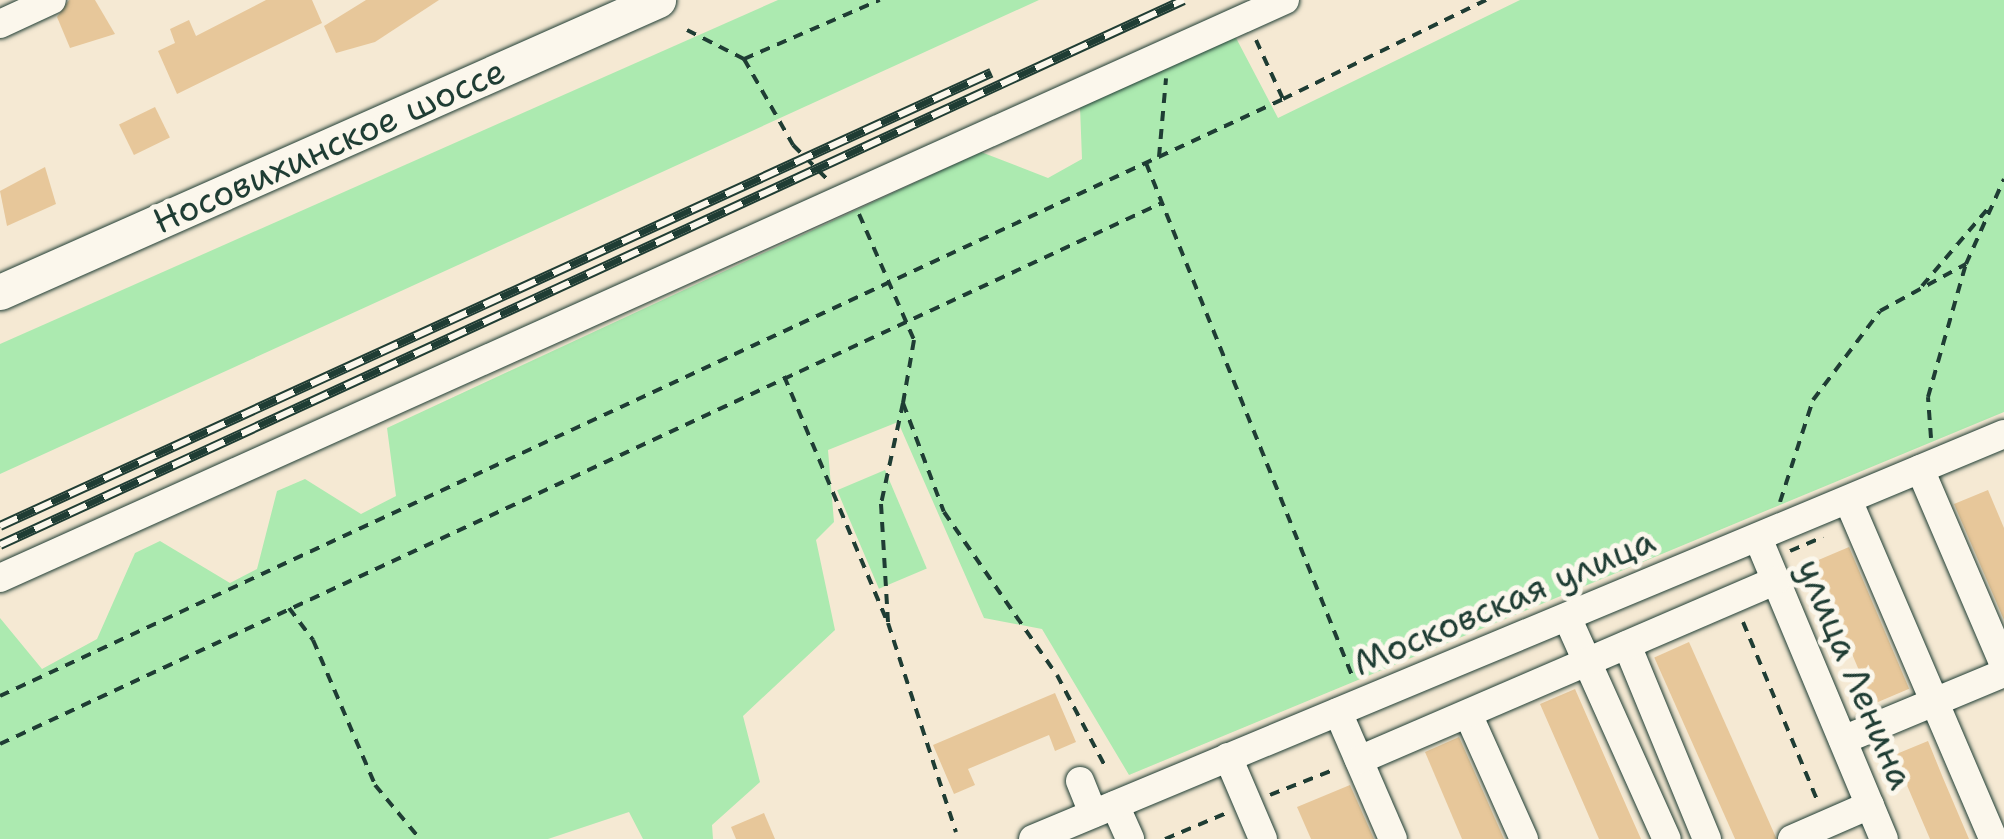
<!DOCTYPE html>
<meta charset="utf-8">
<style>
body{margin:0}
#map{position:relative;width:2004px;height:839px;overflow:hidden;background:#f5e9d3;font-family:"Shantell Sans",sans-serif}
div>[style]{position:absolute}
.green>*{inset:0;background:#aceab0;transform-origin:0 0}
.building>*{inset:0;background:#e7c79a;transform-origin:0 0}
.path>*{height:4px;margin-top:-2px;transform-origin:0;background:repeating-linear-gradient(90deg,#1f3d34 0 10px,transparent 0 18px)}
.roads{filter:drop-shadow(0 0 2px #1f3d34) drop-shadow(0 0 2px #1f3d34)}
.minor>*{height:28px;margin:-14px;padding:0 14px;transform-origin:14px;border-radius:14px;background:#fbf7ec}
.major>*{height:35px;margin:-17.5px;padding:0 17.5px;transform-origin:17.5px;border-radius:17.5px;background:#fbf7ec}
.rail>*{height:10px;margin-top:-5px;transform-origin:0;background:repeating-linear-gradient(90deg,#fbf7ec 0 19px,#1f3d34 0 38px);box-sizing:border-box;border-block:2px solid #1f3d34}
span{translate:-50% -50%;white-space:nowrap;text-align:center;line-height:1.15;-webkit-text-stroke:10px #fbf7ec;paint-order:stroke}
.street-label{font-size:35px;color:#1f3d34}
</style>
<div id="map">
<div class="green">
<div style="clip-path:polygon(778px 0,1039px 0,0 474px,0 344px)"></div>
<div style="clip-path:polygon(1520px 0,2004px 0,2004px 412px,1129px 775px,1042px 629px,984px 618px,898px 422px,828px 450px,834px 522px,816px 540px,835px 630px,743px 716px,760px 782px,712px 825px,713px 839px,643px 839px,629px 812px,548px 839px,0 839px,0 618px,42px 669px,97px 639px,135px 553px,160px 541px,230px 583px,257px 569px,277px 491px,305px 479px,361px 514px,396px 496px,387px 428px,981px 152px,1048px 178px,1082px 159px,1080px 107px,1235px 36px,1278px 118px)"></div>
<div style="left:885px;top:470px;width:107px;height:52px;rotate:67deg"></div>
</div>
<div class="building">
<div style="clip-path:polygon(69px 0,95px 0,115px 34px,70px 48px,57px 17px)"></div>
<div style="clip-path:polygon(266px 0,312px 0,322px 23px,177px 94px,158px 51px,175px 43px,170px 29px,189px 20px,196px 36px)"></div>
<div style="clip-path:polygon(366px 0,439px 0,375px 42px,336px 53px,324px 26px)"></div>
<div style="left:155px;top:107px;width:34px;height:40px;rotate:64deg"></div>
<div style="clip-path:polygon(45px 167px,56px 204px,7px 226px,0 191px)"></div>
<div style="clip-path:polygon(1988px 490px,2004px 528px,2004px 620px,1954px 504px)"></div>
<div style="left:1849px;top:547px;width:154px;height:39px;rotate:67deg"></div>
<div style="left:1689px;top:642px;width:215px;height:38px;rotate:66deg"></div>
<div style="clip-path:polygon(1575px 689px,1629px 812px,1641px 839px,1599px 839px,1540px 704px)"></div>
<div style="clip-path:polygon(1055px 693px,1076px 742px,1055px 751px,1049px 735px,968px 769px,975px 785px,954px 794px,933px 745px)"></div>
<div style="clip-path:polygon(1459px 737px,1475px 773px,1504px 839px,1462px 839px,1425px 752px)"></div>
<div style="clip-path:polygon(1928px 741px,1943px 778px,1969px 839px,1930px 839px,1894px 755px)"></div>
<div style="clip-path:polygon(1350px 785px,1374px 839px,1311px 839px,1297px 807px)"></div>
<div style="clip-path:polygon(764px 813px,775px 839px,736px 839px,731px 827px)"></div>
</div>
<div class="path">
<div style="left:687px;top:30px;width:64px;rotate:27deg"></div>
<div style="left:744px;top:59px;width:148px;rotate:-23.5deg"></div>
<div style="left:1256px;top:40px;width:65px;rotate:65.4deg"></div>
<div style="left:1283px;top:99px;width:226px;rotate:-26deg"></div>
<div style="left:744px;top:59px;width:99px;rotate:60.3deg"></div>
<div style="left:793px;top:145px;width:51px;rotate:45deg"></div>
<div style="left:1159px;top:157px;width:79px;rotate:-84.9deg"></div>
<div style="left:1146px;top:163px;width:555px;rotate:68.1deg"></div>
<div style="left:859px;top:214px;width:137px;rotate:66.4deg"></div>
<div style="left:914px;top:340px;width:64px;rotate:99.9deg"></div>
<div style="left:903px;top:403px;width:116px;rotate:69.4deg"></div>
<div style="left:944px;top:512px;width:198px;rotate:55.3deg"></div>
<div style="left:1057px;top:675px;width:107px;rotate:62.2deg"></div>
<div style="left:1922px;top:286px;width:105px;rotate:-49.6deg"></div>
<div style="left:784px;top:376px;width:264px;rotate:67.2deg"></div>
<div style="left:903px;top:403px;width:103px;rotate:102.3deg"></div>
<div style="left:881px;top:504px;width:119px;rotate:86.6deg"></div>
<div style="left:888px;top:623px;width:220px;rotate:72deg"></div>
<div style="left:1931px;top:438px;width:41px;rotate:-94.2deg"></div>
<div style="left:1928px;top:397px;width:138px;rotate:-74.1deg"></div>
<div style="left:1780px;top:502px;width:107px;rotate:-72.1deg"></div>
<div style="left:1813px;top:400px;width:111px;rotate:-53deg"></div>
<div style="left:1880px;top:311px;width:98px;rotate:-28.7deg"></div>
<div style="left:1966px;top:264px;width:93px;rotate:-65.9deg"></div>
<div style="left:1790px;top:551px;width:36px;rotate:-23deg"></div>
<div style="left:289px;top:608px;width:40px;rotate:53deg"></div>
<div style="left:313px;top:640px;width:158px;rotate:66.8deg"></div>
<div style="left:375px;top:785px;width:70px;rotate:50.2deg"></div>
<div style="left:1743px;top:622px;width:195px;rotate:67.4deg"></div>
<div style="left:0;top:696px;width:1415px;rotate:-24.95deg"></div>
<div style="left:0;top:744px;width:1282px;rotate:-24.97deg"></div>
<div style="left:1270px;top:795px;width:71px;rotate:-21.5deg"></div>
<div style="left:1165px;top:839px;width:69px;rotate:-22.9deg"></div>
</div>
<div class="roads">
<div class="minor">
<div style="left:0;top:24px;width:57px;rotate:-24.8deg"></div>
<div style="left:1920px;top:469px;width:213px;rotate:66.8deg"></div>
<div style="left:1848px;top:500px;width:369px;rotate:66.8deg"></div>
<div style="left:1758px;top:538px;width:326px;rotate:67.3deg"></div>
<div style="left:0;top:578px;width:1409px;rotate:-24.22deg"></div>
<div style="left:1567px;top:617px;width:243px;rotate:65.8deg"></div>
<div style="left:1627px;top:645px;width:210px;rotate:67.6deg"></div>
<div style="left:1338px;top:712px;width:138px;rotate:66.6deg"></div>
<div style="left:1468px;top:714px;width:137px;rotate:65.9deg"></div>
<div style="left:1843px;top:740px;width:174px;rotate:-22.6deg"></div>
<div style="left:1228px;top:757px;width:89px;rotate:66.9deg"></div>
<div style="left:1359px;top:760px;width:454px;rotate:-23.3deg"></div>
<div style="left:1080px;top:781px;width:35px;rotate:68deg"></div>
<div style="left:1115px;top:805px;width:37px;rotate:66deg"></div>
<div style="left:1033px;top:839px;width:1052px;rotate:-22.64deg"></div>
<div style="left:1792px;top:839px;width:85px;rotate:-23.6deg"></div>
</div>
<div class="major">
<div style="left:0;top:292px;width:720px;rotate:-23.93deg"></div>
</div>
</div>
<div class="rail">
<div style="left:0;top:526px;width:1090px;rotate:-24.57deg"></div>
<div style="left:0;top:545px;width:1303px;rotate:-24.72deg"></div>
</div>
<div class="street-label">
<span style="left:329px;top:146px;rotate:-24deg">Носовихинское шоссе</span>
<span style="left:1504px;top:602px;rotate:-23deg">Московская улица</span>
<span style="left:1855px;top:674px;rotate:67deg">улица Ленина</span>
</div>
</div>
